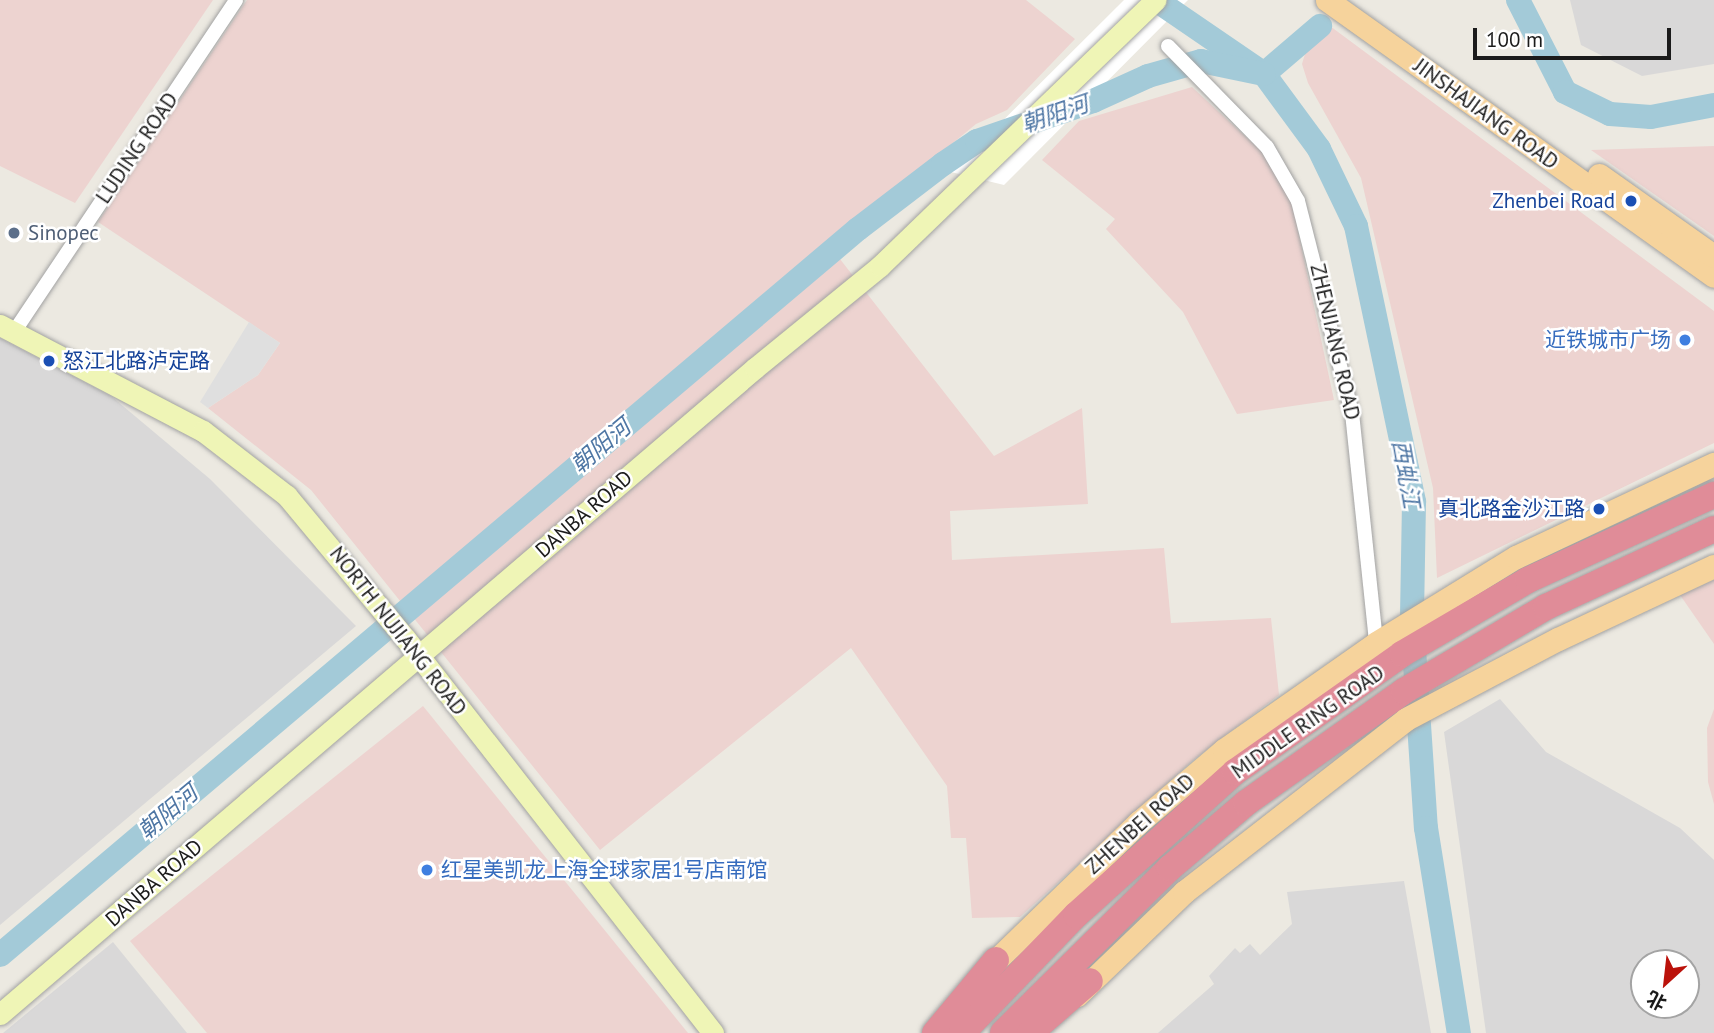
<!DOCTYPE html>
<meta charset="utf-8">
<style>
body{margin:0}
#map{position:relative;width:1714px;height:1033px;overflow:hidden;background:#ece9e1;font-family:"PT Sans","Noto Sans SC",sans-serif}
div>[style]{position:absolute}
.residential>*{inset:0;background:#d9d8d8}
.commercial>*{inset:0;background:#edd3d0}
.parking>*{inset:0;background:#dfdfdf}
.pier>*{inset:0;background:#fff}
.river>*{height:24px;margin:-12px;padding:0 12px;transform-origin:12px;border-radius:12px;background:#a3cad8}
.roads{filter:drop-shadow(0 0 2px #a2a2a2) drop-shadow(0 0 2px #a2a2a2)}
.street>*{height:14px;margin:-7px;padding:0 7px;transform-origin:7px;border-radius:7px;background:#fff}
.secondary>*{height:21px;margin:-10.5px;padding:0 10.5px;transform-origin:10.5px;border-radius:10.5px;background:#eff5b6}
.primary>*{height:23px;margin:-11.5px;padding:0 11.5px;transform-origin:11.5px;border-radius:11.5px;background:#f6d39c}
.highway>*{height:26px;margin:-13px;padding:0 13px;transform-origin:13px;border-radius:13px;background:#e08c98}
.dots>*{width:19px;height:19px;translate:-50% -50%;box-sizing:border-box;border:4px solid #fff;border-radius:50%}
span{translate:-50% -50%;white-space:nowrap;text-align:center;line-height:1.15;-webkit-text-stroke:5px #fff;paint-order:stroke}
.street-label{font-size:21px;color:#1b1b1b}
.transit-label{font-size:21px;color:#164399}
.right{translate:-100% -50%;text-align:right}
.left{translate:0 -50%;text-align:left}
.service-label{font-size:21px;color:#4e5e75}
.shop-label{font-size:21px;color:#366cbe}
.water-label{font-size:23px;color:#4e76a4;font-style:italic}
.north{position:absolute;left:1630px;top:949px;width:70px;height:70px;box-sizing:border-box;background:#fff;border:2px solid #a4a4a4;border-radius:50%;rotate:207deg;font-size:19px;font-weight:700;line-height:28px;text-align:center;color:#1b1b1b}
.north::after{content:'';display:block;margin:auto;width:24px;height:32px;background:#bb120b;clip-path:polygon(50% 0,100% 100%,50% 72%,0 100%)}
.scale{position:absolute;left:1473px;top:28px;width:198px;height:32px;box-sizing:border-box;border:4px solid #1b1b1b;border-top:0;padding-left:9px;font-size:21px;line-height:24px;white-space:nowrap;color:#1b1b1b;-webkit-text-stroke:5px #fff;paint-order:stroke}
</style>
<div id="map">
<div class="residential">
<div style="clip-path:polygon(1570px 0,1714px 0,1714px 64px,1642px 76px,1581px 45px)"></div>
<div style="clip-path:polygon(0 338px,111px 396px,210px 479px,356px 626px,0 925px)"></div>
<div style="clip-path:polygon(evenodd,1500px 699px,1546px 752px,1680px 828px,1714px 860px,1714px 1033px,1486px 1033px,1444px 732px,1500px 699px,1644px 963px,1686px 963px,1686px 1005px,1644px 1005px,1644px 963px)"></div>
<div style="clip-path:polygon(1404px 881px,1431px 1033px,1158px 1033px,1214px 984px,1209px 976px,1235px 948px,1240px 953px,1250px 944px,1260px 955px,1292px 924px,1287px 892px)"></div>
<div style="clip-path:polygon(113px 942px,187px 1033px,3px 1033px)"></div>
</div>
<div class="commercial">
<div style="clip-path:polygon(0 0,213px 0,75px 203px,0 166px)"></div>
<div style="clip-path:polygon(247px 0,1026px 0,1075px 39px,1007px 110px,976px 124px,829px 245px,994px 456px,1082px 408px,1088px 504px,950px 511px,952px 560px,1164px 548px,1171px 623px,1271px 618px,1279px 695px,1192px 761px,1020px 917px,972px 918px,966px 838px,951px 838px,947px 786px,851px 648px,600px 850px,311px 490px,208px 408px,258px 375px,280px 343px,98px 222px)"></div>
<div style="clip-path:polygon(1330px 26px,1714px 311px,1714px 443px,1437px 578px,1433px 488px,1361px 178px,1308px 83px,1302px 64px,1308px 44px)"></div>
<div style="clip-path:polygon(1192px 87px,1261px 151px,1292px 203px,1334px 400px,1237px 414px,1183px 312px,1106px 229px,1115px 219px,1042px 160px,1079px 121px)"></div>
<div style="clip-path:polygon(1714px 146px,1714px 236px,1591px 150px)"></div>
<div style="clip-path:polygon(1714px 580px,1714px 644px,1680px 595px)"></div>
<div style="clip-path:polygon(423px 706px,688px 1033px,207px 1033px,130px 941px)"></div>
<div style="clip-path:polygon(1714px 709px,1714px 804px,1708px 782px,1707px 728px)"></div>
</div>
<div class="parking">
<div style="clip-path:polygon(249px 322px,280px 343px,258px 375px,208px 408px,200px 402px)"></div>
</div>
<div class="pier">
<div style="clip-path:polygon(1124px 0,1188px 0,1004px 185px,951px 172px)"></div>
</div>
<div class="river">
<div style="left:1156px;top:0;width:131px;rotate:34.4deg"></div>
<div style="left:1264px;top:74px;width:93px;rotate:53.7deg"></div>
<div style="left:1319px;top:149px;width:85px;rotate:64.3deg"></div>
<div style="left:1356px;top:226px;width:282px;rotate:78.1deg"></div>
<div style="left:1414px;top:502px;width:117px;rotate:91deg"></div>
<div style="left:1412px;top:619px;width:209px;rotate:86.2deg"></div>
<div style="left:1426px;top:828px;width:208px;rotate:80.9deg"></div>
<div style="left:1518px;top:0;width:103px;rotate:62.9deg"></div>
<div style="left:1565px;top:92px;width:50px;rotate:26.1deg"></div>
<div style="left:1610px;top:114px;width:41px;rotate:4.2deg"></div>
<div style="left:1651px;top:117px;width:64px;rotate:-10.8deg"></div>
<div style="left:1264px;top:74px;width:74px;rotate:-40.6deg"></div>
<div style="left:0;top:955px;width:1124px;rotate:-40.24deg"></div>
<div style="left:858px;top:229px;width:107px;rotate:-37.4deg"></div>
<div style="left:943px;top:164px;width:41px;rotate:-34.1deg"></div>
<div style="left:977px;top:141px;width:123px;rotate:-19deg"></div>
<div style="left:1093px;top:101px;width:60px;rotate:-24.4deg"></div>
<div style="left:1148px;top:76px;width:55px;rotate:-15.8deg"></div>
<div style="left:1201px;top:61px;width:64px;rotate:11.7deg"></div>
</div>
<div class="roads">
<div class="street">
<div style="left:1168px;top:46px;width:141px;rotate:45.6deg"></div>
<div style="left:1267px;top:147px;width:62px;rotate:60.1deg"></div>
<div style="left:1298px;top:201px;width:219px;rotate:75.7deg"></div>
<div style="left:1352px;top:413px;width:231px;rotate:84deg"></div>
<div style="left:14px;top:332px;width:399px;rotate:-56.2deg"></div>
</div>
<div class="secondary">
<div style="left:0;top:325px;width:229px;rotate:27.6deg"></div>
<div style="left:203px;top:431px;width:106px;rotate:37.7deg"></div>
<div style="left:287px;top:496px;width:185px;rotate:50.3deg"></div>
<div style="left:405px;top:638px;width:501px;rotate:52.05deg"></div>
<div style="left:0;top:1014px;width:994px;rotate:-40.55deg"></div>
<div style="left:755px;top:368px;width:161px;rotate:-39.2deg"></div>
<div style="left:880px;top:266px;width:383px;rotate:-44deg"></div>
</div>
<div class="primary">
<div style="left:1327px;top:0;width:475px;rotate:35.5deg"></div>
<div style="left:1599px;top:175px;width:141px;rotate:35.2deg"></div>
<div style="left:984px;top:972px;width:216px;rotate:-44.1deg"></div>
<div style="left:1139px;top:822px;width:111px;rotate:-40.3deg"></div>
<div style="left:1224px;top:750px;width:186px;rotate:-35.1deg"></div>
<div style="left:1376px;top:643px;width:164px;rotate:-31.6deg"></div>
<div style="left:1516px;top:557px;width:219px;rotate:-25.2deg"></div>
<div style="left:1077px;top:995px;width:149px;rotate:-43.9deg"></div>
<div style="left:1184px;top:892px;width:281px;rotate:-37.9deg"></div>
<div style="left:1406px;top:719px;width:172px;rotate:-27.8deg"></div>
<div style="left:1558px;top:639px;width:172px;rotate:-25.1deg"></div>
</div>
<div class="highway">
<div style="left:935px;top:1033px;width:95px;rotate:-50.1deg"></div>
<div style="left:962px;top:1033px;width:164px;rotate:-46deg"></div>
<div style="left:1076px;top:915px;width:214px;rotate:-42deg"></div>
<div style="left:1235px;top:772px;width:204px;rotate:-35.2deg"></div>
<div style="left:1402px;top:654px;width:146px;rotate:-30.4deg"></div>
<div style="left:1528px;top:580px;width:205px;rotate:-24.6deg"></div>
<div style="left:1003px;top:1033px;width:235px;rotate:-44.7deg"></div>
<div style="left:1170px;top:868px;width:100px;rotate:-40.5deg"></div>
<div style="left:1246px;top:803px;width:194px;rotate:-35.3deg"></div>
<div style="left:1404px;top:691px;width:165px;rotate:-30.6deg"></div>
<div style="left:1546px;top:607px;width:185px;rotate:-24.9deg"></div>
<div style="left:1030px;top:1033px;width:79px;rotate:-40.9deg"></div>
</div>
</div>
<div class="dots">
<div style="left:1631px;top:201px;background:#1a4fb4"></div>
<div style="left:14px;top:233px;background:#5c6f8a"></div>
<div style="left:1685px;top:340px;background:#3f7fe0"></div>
<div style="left:49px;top:361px;background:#1a4fb4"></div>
<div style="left:1599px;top:509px;background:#1a4fb4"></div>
<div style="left:427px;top:870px;background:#3f7fe0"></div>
</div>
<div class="street-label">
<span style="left:1486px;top:114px;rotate:36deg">JINSHAJIANG ROAD</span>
<span style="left:137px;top:148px;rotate:-56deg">LUDING ROAD</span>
<span style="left:1335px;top:342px;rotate:77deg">ZHENJIANG ROAD</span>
<span style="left:584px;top:514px;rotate:-41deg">DANBA ROAD</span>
<span style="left:398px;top:631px;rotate:52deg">NORTH NUJIANG ROAD</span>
<span style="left:1308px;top:722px;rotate:-35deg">MIDDLE RING ROAD</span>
<span style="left:1140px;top:824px;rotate:-42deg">ZHENBEI ROAD</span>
<span style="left:154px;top:883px;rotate:-41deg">DANBA ROAD</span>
</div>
<div class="transit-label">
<span class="right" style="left:1615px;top:201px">Zhenbei Road</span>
<span class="left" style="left:63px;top:361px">怒江北路泸定路</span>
<span class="right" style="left:1585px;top:509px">真北路金沙江路</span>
</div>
<div class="service-label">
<span class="left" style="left:28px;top:233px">Sinopec</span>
</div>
<div class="shop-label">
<span class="right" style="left:1671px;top:340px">近铁城市广场</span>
<span class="left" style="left:441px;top:870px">红星美凯龙上海全球家居1号店南馆</span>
</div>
<div class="water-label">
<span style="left:1055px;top:114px;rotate:-19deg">朝阳河</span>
<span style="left:601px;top:446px;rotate:-40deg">朝阳河</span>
<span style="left:1406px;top:474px;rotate:80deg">西虬江</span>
<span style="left:168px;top:812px;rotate:-40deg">朝阳河</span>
</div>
<div class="north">北</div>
<div class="scale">100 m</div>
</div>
